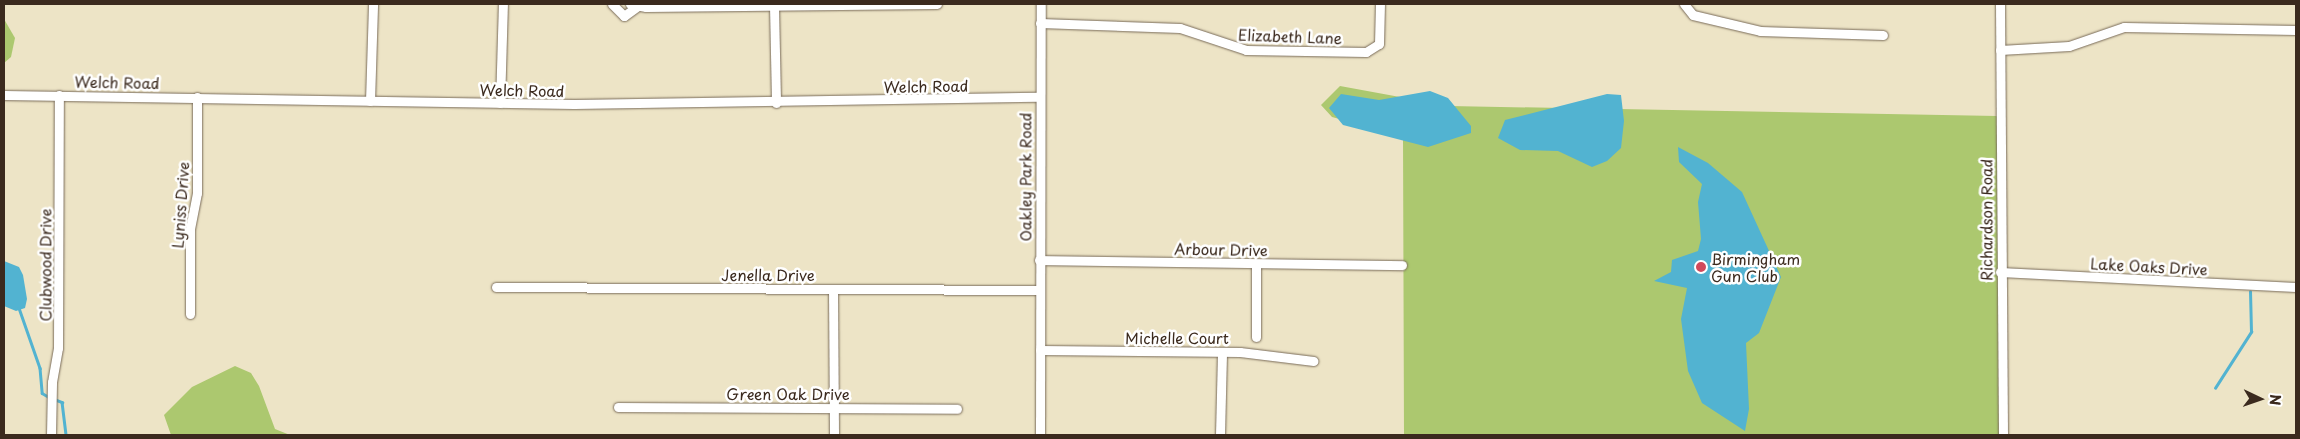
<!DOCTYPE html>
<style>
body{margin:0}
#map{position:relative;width:2300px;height:439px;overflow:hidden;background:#ede4c6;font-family:"Playpen Sans",sans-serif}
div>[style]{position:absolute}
.green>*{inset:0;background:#acc86f}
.water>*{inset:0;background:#52b3d1}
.stream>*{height:2.5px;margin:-1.25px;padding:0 1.25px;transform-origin:1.25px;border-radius:1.25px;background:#52b3d1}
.roads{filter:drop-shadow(0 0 1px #796b59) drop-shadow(0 0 1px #796b59)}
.minor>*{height:9px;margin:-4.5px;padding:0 4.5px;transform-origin:4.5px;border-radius:4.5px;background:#fff}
.dots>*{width:14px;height:14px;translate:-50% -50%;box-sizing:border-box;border:2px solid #fff;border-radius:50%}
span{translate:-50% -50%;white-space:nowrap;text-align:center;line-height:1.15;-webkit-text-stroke:5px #fff;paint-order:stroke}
.street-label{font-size:15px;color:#3b2a1e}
.poi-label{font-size:15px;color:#3b2a1e}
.left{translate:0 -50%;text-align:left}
.frame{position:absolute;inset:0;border:5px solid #3b2a1e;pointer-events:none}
.north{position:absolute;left:2235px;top:374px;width:50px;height:50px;-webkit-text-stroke:4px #fff;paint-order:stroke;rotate:93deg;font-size:14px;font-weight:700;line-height:20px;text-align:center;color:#3b2a1e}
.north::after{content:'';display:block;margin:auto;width:18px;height:22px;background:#3b2a1e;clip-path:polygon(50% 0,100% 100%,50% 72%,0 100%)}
</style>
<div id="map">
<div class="green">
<div style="clip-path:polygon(4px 19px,15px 38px,11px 57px,4px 63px)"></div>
<div style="clip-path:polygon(1340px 86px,1449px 106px,1997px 116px,2000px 435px,1404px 435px,1403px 136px,1332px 117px,1321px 105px)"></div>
<div style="clip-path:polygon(235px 366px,251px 373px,259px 386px,275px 429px,290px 435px,171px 435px,164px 415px,192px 387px)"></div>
</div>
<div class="water">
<div style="clip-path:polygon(1430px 91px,1448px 98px,1471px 126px,1471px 133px,1428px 147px,1343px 125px,1329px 108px,1341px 94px,1379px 100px)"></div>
<div style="clip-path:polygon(1607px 94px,1621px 95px,1624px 121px,1621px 148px,1607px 161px,1592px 167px,1558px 151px,1520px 150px,1498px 138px,1505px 120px)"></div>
<div style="clip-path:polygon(1678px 147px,1708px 163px,1742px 192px,1781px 277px,1759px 333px,1746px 343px,1749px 409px,1745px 431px,1702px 403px,1688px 371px,1681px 319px,1687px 288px,1654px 281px,1671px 272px,1672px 260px,1698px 251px,1701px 239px,1698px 202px,1702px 184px,1679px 162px)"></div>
<div style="clip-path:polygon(4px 261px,19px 267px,23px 275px,27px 299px,25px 308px,16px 311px,4px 306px)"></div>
</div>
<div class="stream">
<div style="left:19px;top:308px;width:64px;rotate:70.7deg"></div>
<div style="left:40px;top:368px;width:25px;rotate:85deg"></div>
<div style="left:42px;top:393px;width:8px;rotate:30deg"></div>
<div style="left:2215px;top:388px;width:67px;rotate:-57.3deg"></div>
<div style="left:2251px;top:332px;width:40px;rotate:-91.4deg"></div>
<div style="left:54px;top:399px;width:9px;rotate:21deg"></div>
<div style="left:62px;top:402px;width:33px;rotate:83deg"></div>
</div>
<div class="roads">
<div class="minor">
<div style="left:612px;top:4px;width:17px;rotate:45deg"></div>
<div style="left:624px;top:16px;width:17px;rotate:-36deg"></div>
<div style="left:630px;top:4px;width:16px;rotate:11deg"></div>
<div style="left:646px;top:7px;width:291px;rotate:-0.6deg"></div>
<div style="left:1684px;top:4px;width:14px;rotate:51deg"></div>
<div style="left:1693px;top:15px;width:69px;rotate:13.4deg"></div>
<div style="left:1760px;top:31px;width:123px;rotate:1.9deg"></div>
<div style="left:2000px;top:4px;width:431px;rotate:89.6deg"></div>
<div style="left:774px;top:6px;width:97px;rotate:88.8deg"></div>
<div style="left:1040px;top:23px;width:140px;rotate:2deg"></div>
<div style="left:1180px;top:28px;width:70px;rotate:18.4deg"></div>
<div style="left:1246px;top:50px;width:120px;rotate:1deg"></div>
<div style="left:1366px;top:52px;width:15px;rotate:-32deg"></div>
<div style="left:1379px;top:44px;width:40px;rotate:-88.6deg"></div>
<div style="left:2000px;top:50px;width:69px;rotate:-3.3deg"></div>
<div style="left:2069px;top:46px;width:58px;rotate:-19.1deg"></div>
<div style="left:2124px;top:27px;width:172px;rotate:1deg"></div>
<div style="left:4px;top:95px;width:570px;rotate:0.9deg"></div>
<div style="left:574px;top:104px;width:465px;rotate:-0.9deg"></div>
<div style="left:370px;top:101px;width:97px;rotate:-88.2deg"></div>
<div style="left:500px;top:103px;width:99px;rotate:-88.3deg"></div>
<div style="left:1039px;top:260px;width:363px;rotate:0.8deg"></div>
<div style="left:1256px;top:264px;width:73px;rotate:90deg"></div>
<div style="left:2000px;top:272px;width:296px;rotate:2.9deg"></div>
<div style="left:496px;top:287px;width:543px;rotate:0.32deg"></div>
<div style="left:833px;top:289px;width:146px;rotate:89.6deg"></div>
<div style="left:190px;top:314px;width:85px;rotate:-90deg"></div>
<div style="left:190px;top:229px;width:37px;rotate:-79deg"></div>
<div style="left:197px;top:193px;width:96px;rotate:-90deg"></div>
<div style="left:1040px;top:350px;width:200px;rotate:0.6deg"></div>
<div style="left:1240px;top:352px;width:74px;rotate:7deg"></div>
<div style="left:618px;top:407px;width:339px;rotate:0.3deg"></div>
<div style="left:51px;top:435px;width:53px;rotate:-88.9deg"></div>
<div style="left:52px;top:382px;width:35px;rotate:-80deg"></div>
<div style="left:58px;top:348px;width:253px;rotate:-89.8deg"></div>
<div style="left:1040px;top:435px;width:431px;rotate:-89.9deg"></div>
<div style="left:1220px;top:435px;width:82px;rotate:-88.6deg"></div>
</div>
</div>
<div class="dots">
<div style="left:1701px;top:267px;background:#d1495b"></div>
</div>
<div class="street-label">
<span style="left:1290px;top:36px;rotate:2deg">Elizabeth Lane</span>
<span style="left:117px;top:82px;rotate:1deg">Welch Road</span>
<span style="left:926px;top:86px;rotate:-1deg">Welch Road</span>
<span style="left:522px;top:90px;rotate:1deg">Welch Road</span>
<span style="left:1025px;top:177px;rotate:-90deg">Oakley Park Road</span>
<span style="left:180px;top:205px;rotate:-86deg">Lyniss Drive</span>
<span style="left:1986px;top:220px;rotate:-90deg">Richardson Road</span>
<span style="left:1221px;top:249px;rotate:1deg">Arbour Drive</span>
<span style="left:45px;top:265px;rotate:-90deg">Clubwood Drive</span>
<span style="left:2149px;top:266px;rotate:3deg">Lake Oaks Drive</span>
<span style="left:768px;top:275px">Jenella Drive</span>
<span style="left:1177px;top:338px">Michelle Court</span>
<span style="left:788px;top:394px">Green Oak Drive</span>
</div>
<div class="poi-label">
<span class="left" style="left:1711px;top:267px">Birmingham<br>Gun Club</span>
</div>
<div class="frame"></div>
<div class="north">N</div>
</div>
